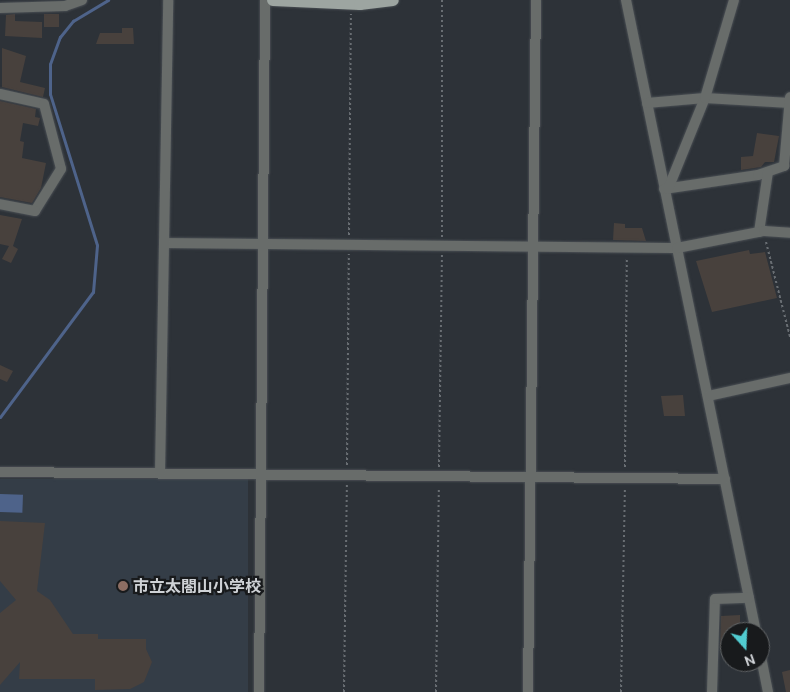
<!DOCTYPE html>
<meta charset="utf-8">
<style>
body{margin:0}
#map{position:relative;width:790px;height:692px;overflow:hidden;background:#2d3238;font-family:Ubuntu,"Noto Sans JP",sans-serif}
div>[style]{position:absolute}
.built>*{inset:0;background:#343d47;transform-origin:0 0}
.water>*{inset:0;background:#4e638a;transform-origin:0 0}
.stream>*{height:3px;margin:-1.5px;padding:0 1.5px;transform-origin:1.5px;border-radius:1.5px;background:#4e638a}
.building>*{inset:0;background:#48413d;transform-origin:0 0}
.path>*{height:2px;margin-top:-1px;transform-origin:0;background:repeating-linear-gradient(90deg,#696e73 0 2.5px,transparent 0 5px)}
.roads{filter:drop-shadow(0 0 1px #4a4f54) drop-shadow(0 0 1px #4a4f54)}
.minor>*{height:10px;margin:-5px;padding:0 5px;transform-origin:5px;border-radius:5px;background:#686c6a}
.major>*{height:12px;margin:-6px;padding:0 6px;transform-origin:6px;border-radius:6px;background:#9da5a1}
.dots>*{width:14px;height:14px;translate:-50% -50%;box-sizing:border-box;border:2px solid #181a1c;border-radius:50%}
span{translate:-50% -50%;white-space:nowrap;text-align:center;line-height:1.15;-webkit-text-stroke:4.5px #181a1c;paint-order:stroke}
.poi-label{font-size:16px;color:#cfd2d6;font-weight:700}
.left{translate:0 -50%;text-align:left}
.north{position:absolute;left:720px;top:622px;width:50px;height:50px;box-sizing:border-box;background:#181a1c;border:1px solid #616466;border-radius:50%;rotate:160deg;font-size:14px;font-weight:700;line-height:20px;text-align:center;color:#cfd2d6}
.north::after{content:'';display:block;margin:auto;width:18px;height:22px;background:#51ccd1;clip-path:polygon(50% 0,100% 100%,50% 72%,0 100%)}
</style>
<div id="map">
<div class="built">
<div style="left:0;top:479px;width:248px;height:213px"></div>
</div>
<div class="water">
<div style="left:0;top:494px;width:23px;height:18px;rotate:2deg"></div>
</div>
<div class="stream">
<div style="left:0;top:417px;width:156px;rotate:-53.4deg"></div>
<div style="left:93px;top:292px;width:47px;rotate:-85.1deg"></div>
<div style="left:97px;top:245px;width:158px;rotate:-107.3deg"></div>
<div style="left:50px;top:94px;width:30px;rotate:-90deg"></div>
<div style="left:50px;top:64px;width:29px;rotate:-70deg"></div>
<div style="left:60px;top:37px;width:21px;rotate:-51deg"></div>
<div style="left:73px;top:21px;width:41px;rotate:-31deg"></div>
</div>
<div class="building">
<div style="clip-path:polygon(15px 14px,15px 21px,42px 22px,42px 38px,5px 36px,6px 15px)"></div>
<div style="left:44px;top:14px;width:15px;height:13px"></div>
<div style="clip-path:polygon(122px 28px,133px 28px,134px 44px,96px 44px,100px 33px,122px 33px)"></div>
<div style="clip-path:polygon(2px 48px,26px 56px,20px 82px,45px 88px,43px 97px,2px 87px)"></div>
<div style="clip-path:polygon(0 101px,36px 109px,35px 117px,40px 118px,38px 126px,23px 123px,20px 141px,24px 142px,22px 158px,46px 163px,41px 188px,32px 203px,0 197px)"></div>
<div style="clip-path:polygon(757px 133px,779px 136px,774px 162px,765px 162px,761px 167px,741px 170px,741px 157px,753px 156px)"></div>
<div style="clip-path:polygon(0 215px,22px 219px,13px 246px,18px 249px,11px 263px,2px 259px,9px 246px,0 244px)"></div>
<div style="clip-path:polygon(614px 223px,625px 224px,625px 228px,642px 228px,646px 241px,613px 240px)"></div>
<div style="clip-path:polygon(749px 250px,750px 254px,765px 252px,777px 298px,712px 312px,696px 261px)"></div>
<div style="clip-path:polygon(0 365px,13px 371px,7px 382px,0 379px)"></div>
<div style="clip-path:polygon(683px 395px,685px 416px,664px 416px,661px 396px)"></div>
<div style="clip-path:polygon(0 521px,45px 523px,37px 591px,50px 600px,73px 634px,98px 634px,98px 639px,146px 639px,146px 649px,152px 662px,144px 682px,130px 689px,95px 690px,95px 679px,19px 679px,20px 662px,0 685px,0 613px,16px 600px,0 581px)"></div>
<div style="clip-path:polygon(740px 615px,740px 632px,730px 632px,730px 650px,720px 650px,721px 616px)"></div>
<div style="clip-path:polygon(790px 670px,790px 692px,786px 692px,782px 672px)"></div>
</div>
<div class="path">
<div style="left:349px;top:235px;width:221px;rotate:-89.5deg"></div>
<div style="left:442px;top:237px;width:237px;rotate:-90deg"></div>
<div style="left:766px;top:242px;width:98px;rotate:75.8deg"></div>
<div style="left:347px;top:465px;width:211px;rotate:-89.5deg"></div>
<div style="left:439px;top:467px;width:213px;rotate:-89.2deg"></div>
<div style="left:625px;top:467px;width:210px;rotate:-89.5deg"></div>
<div style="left:344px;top:692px;width:208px;rotate:-89.2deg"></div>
<div style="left:436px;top:692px;width:205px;rotate:-89.2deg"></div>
<div style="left:621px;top:692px;width:205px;rotate:-88.9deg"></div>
</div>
<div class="roads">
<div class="minor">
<div style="left:626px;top:0;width:645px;rotate:78.38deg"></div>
<div style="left:0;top:8px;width:65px;rotate:-1.8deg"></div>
<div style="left:65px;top:6px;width:18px;rotate:-19deg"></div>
<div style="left:0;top:94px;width:45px;rotate:12.8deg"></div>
<div style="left:44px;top:104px;width:67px;rotate:75.3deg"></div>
<div style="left:61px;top:169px;width:49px;rotate:121.8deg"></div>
<div style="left:35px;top:211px;width:36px;rotate:-169deg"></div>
<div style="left:647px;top:103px;width:58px;rotate:-4.9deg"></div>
<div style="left:705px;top:98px;width:85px;rotate:3.4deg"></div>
<div style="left:664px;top:189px;width:95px;rotate:-8.5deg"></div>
<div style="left:758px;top:175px;width:28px;rotate:-19deg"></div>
<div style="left:784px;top:166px;width:69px;rotate:-85deg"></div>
<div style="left:668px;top:189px;width:98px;rotate:-67.9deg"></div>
<div style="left:705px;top:98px;width:102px;rotate:-73.5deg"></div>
<div style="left:759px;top:232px;width:61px;rotate:-81.5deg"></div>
<div style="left:164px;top:243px;width:513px;rotate:0.56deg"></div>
<div style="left:677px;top:248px;width:89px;rotate:-11.1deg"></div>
<div style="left:764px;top:231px;width:26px;rotate:4deg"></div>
<div style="left:708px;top:396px;width:84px;rotate:-12.4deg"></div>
<div style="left:0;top:472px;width:725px;rotate:0.55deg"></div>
<div style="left:160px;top:473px;width:473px;rotate:-89deg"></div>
<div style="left:760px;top:652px;width:41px;rotate:78.7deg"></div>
<div style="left:259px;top:692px;width:692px;rotate:-89.5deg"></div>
<div style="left:528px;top:692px;width:692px;rotate:-89.34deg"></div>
<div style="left:712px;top:692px;width:93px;rotate:-88.2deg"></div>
<div style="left:715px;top:599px;width:34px;rotate:-2deg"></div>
</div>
<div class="major">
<div style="left:273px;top:0;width:87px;rotate:2.6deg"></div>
<div style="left:360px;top:4px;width:33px;rotate:-7deg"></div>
</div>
</div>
<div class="dots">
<div style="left:123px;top:586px;background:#8d6e63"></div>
</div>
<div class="poi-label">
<span class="left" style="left:133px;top:586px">市立太閤山小学校</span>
</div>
<div class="north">N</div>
</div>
